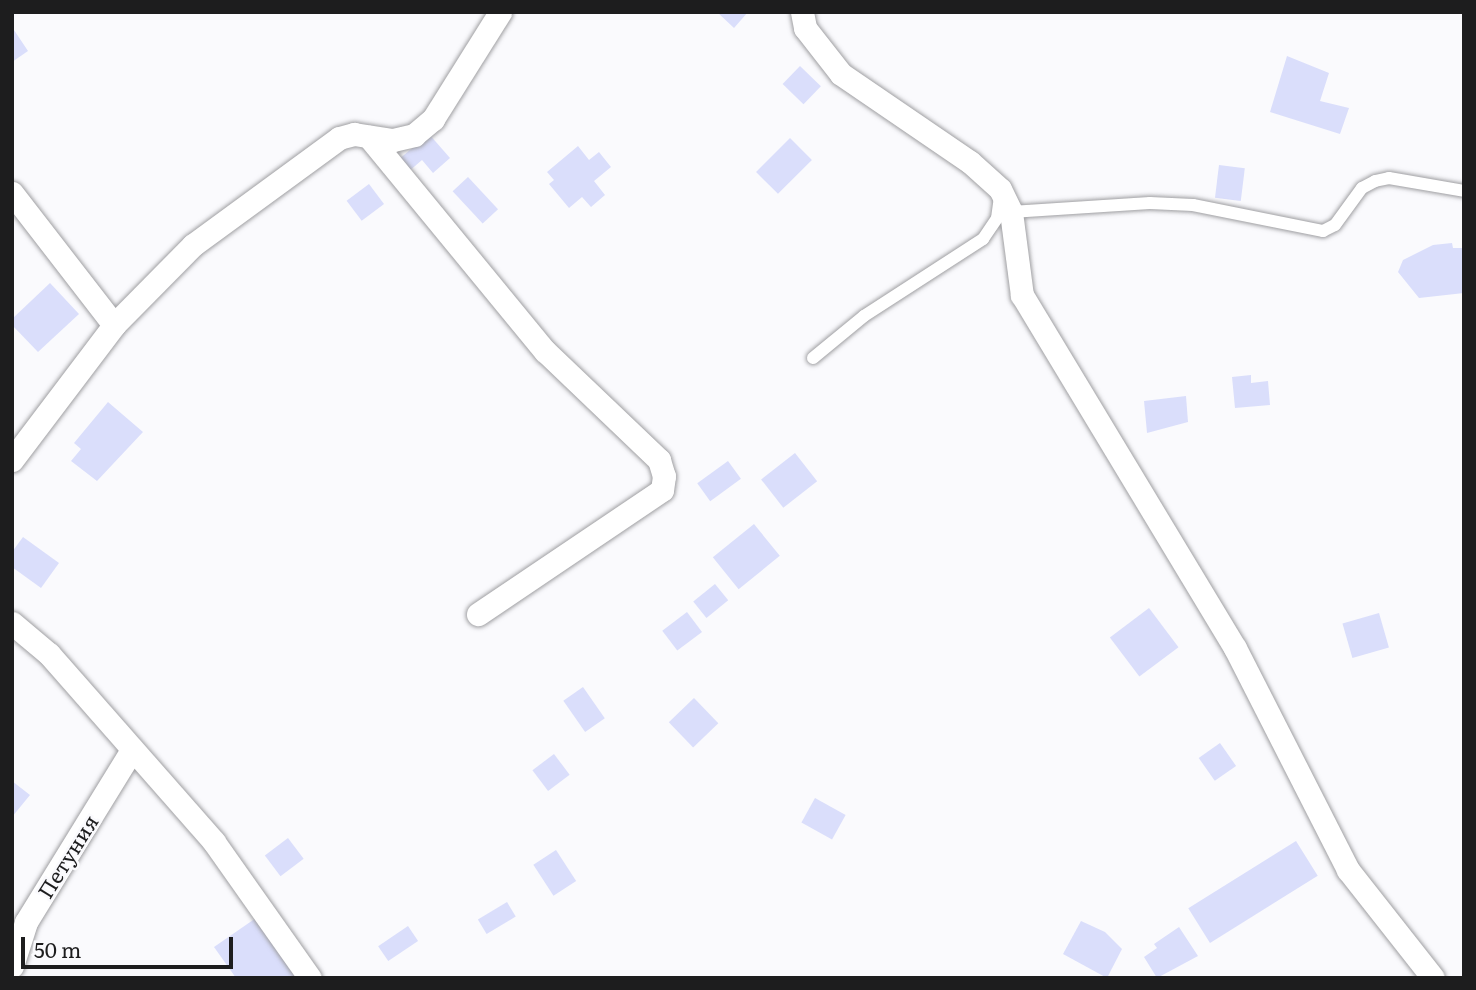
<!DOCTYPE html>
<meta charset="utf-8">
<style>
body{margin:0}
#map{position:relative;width:1476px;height:990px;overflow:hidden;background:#fafafd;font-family:Literata,serif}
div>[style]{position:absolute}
.building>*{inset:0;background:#dadefb;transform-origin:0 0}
.roads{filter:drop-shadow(0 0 2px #9f9fa2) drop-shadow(0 0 2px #9f9fa2)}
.lane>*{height:12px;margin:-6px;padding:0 6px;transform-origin:6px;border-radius:6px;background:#fff}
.street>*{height:23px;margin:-11.5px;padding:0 11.5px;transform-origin:11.5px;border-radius:11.5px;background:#fff}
span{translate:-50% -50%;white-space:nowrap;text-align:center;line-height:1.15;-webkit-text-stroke:5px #fafafd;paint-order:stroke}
.street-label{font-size:21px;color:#1d1d1e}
.frame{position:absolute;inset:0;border:14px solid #1d1d1e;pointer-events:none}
.scale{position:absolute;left:21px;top:937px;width:212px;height:32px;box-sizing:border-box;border:4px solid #1d1d1e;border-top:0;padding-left:9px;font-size:21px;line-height:24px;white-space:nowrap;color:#1d1d1e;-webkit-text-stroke:5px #fafafd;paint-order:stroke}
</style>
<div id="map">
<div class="building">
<div style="clip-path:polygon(717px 12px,748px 12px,734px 28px)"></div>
<div style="clip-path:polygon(12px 27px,28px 51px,12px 62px)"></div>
<div style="clip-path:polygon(1287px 56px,1329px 73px,1320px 101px,1349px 108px,1340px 134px,1270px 112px)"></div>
<div style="left:800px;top:66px;width:29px;height:25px;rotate:44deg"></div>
<div style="clip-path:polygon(429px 134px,450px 158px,433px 173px,422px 160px,408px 172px,398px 160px)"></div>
<div style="left:790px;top:138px;width:31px;height:48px;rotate:45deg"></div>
<div style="clip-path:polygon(578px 146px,589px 160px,599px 152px,611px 167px,594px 181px,605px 195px,591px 207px,582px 197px,569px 208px,549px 184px,554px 180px,547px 172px)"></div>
<div style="left:1219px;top:165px;width:26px;height:33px;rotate:7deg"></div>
<div style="left:468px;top:177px;width:44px;height:21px;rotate:47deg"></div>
<div style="left:369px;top:184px;width:25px;height:28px;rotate:53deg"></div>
<div style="clip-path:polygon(1452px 243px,1453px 248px,1464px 248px,1464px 293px,1419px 298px,1398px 272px,1403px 260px,1433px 245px)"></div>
<div style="clip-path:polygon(50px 283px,79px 314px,38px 352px,12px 325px,12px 319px)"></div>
<div style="clip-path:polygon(1251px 375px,1251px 383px,1268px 381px,1270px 405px,1235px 408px,1232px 377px)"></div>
<div style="clip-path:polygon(1186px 396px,1188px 422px,1147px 433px,1144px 401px)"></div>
<div style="clip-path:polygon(108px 402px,143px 432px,97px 481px,71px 461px,81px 449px,74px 443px)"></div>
<div style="left:795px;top:453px;width:36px;height:43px;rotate:52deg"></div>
<div style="left:728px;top:461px;width:22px;height:38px;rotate:54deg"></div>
<div style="left:754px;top:524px;width:41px;height:53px;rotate:51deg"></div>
<div style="clip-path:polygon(23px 537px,59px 563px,41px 588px,12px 567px,12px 552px)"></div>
<div style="left:715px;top:584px;width:21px;height:28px;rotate:51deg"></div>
<div style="left:1149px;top:608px;width:49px;height:49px;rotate:53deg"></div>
<div style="left:687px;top:612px;width:25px;height:31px;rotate:53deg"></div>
<div style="left:1379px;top:613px;width:36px;height:38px;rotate:74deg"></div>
<div style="left:583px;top:687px;width:38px;height:24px;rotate:55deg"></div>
<div style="left:694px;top:698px;width:35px;height:35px;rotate:46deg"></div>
<div style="left:1220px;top:743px;width:28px;height:26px;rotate:55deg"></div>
<div style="left:554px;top:754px;width:26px;height:27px;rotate:53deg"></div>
<div style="clip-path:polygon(12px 781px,30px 795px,12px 817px)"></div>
<div style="left:815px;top:798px;width:35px;height:28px;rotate:29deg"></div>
<div style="left:288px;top:838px;width:26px;height:29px;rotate:53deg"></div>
<div style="left:1296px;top:841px;width:41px;height:127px;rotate:58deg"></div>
<div style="left:556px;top:850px;width:37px;height:27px;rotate:57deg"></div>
<div style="left:507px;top:902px;width:17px;height:34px;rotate:59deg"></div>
<div style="clip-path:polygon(259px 916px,303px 978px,236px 978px,214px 947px)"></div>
<div style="clip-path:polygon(1081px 921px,1105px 932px,1122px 949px,1107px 978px,1063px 954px)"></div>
<div style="left:408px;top:926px;width:18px;height:36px;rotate:56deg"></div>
<div style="clip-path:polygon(1179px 927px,1198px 956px,1157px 978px,1144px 957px,1157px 948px,1154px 944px)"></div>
</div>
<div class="roads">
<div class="lane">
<div style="left:1011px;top:212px;width:139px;rotate:-3.7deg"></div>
<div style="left:1150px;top:203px;width:43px;rotate:2.7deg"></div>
<div style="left:1193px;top:205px;width:133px;rotate:11.3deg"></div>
<div style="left:1323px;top:231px;width:13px;rotate:-27deg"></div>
<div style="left:1335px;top:225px;width:46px;rotate:-53.9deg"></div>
<div style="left:1362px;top:188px;width:15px;rotate:-28deg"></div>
<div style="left:1375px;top:181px;width:14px;rotate:-12deg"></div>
<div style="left:1389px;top:178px;width:76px;rotate:9.8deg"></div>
<div style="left:813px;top:358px;width:66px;rotate:-39.5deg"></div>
<div style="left:864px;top:316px;width:142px;rotate:-32.9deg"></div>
<div style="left:983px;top:239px;width:25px;rotate:-56deg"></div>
<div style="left:997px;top:218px;width:22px;rotate:-82deg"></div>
</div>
<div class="street">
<div style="left:802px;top:12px;width:16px;rotate:79deg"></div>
<div style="left:805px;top:28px;width:58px;rotate:52deg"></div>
<div style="left:841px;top:74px;width:156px;rotate:34.3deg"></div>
<div style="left:970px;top:162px;width:40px;rotate:42deg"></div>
<div style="left:1000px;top:189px;width:25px;rotate:64deg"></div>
<div style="left:1011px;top:212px;width:84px;rotate:82.5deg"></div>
<div style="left:1022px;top:295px;width:412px;rotate:58.9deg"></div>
<div style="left:1235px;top:648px;width:249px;rotate:63deg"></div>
<div style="left:1348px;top:870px;width:137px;rotate:51.8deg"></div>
<div style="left:369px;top:137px;width:277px;rotate:50.6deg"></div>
<div style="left:545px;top:351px;width:158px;rotate:43.7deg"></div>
<div style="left:659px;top:460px;width:17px;rotate:73deg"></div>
<div style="left:664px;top:476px;width:14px;rotate:98deg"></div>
<div style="left:662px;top:490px;width:222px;rotate:146deg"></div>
<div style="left:12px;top:193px;width:167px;rotate:52.3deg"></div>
<div style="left:12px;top:460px;width:169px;rotate:-52.9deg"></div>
<div style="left:114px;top:325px;width:112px;rotate:-45.4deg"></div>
<div style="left:193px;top:245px;width:181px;rotate:-36.2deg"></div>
<div style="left:339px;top:138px;width:16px;rotate:-15deg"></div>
<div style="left:354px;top:134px;width:39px;rotate:9deg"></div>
<div style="left:393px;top:140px;width:22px;rotate:-13deg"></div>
<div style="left:414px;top:135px;width:25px;rotate:-40deg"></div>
<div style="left:433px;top:119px;width:126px;rotate:-57.9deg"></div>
<div style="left:12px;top:623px;width:48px;rotate:40deg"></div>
<div style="left:49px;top:654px;width:250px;rotate:48.7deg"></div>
<div style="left:214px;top:842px;width:166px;rotate:54.8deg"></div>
<div style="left:12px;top:966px;width:46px;rotate:-72.3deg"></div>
<div style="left:26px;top:922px;width:202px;rotate:-58.4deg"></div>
</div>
</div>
<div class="street-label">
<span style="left:67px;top:856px;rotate:-58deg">Петуния</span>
</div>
<div class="frame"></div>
<div class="scale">50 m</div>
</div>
